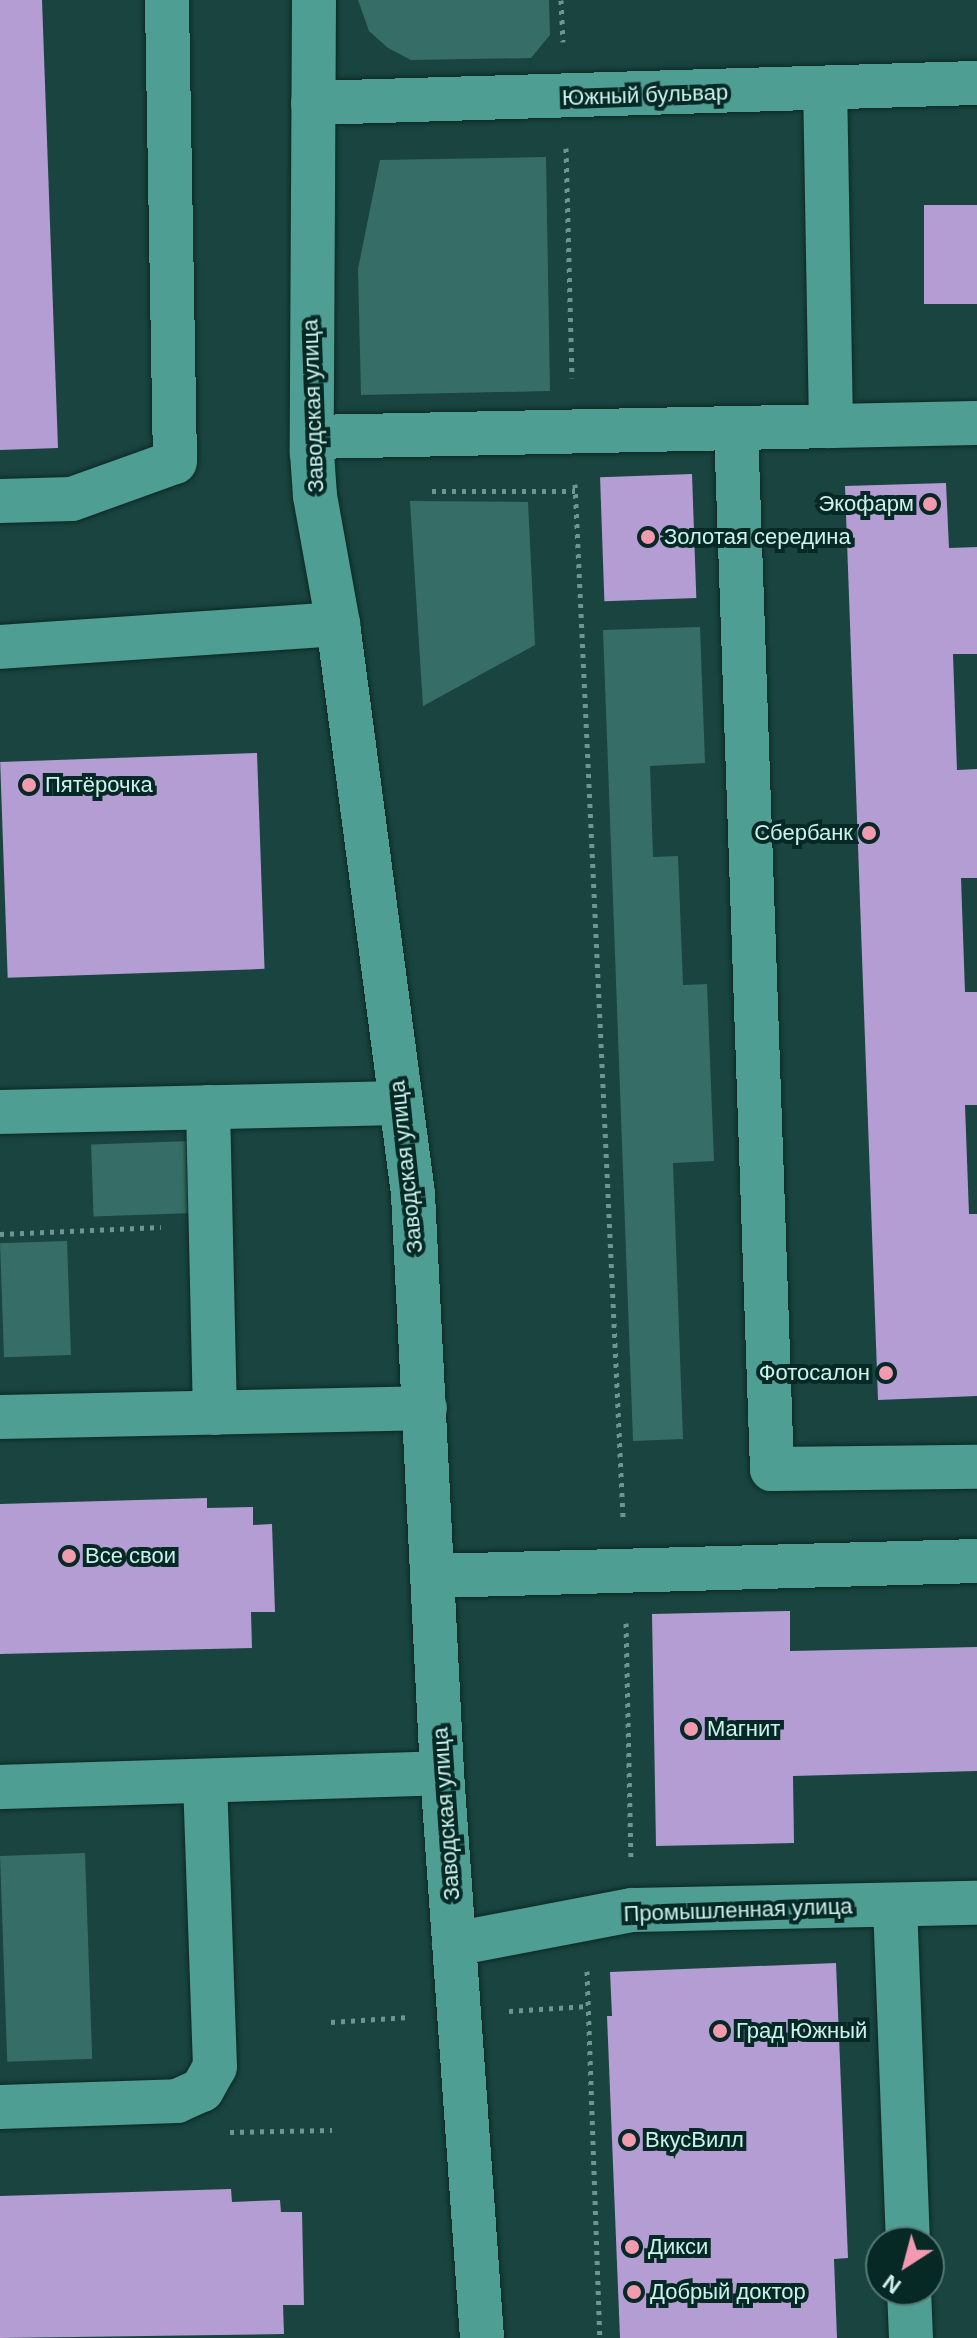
<!DOCTYPE html>
<meta charset="utf-8">
<style>
body{margin:0}
#map{position:relative;width:977px;height:2338px;overflow:hidden;background:#19443f;font-family:Arial,sans-serif}
div>[style]{position:absolute}
.green>*{inset:0;background:#366e67;transform-origin:0 0}
.building>*{inset:0;background:#b39dd3;transform-origin:0 0}
.path>*{height:5px;margin-top:-2.5px;transform-origin:0;background:repeating-linear-gradient(90deg,#6d9690 0 4px,transparent 0 10px)}
.roads{filter:drop-shadow(0 0 2px #0e2824) drop-shadow(0 0 2px #0e2824)}
.minor>*{height:44px;margin:-22px;padding:0 22px;transform-origin:22px;border-radius:22px;background:#4e9e93}
.dots>*{width:22px;height:22px;translate:-50% -50%;box-sizing:border-box;border:4px solid #062925;border-radius:50%}
span{translate:-50% -50%;white-space:nowrap;text-align:center;line-height:1.15;-webkit-text-stroke:8px #062925;paint-order:stroke}
.street-label{font-size:22px;color:#ccf2ec}
.poi-label{font-size:22px;color:#ccf2ec}
.right{translate:-100% -50%;text-align:right}
.left{translate:0 -50%;text-align:left}
.north{position:absolute;left:865px;top:2226px;width:80px;height:80px;box-sizing:border-box;background:#062925;border:2px solid #557975;border-radius:50%;rotate:216deg;font-size:22px;font-weight:700;line-height:32px;text-align:center;color:#ccf2ec}
.north::after{content:'';display:block;margin:auto;width:28px;height:36px;background:#f29ab0;clip-path:polygon(50% 0,100% 100%,50% 72%,0 100%)}
</style>
<div id="map">
<div class="green">
<div style="clip-path:polygon(358px 0,549px 0,550px 35px,531px 58px,411px 60px,388px 48px,369px 31px)"></div>
<div style="clip-path:polygon(546px 157px,550px 391px,361px 395px,358px 269px,380px 160px)"></div>
<div style="clip-path:polygon(410px 501px,528px 502px,535px 645px,423px 706px)"></div>
<div style="clip-path:polygon(700px 627px,705px 763px,650px 766px,653px 857px,678px 856px,683px 985px,707px 984px,714px 1161px,673px 1163px,683px 1439px,633px 1441px,603px 630px)"></div>
<div style="left:191px;top:1141px;width:72px;height:100px;rotate:88deg"></div>
<div style="left:67px;top:1241px;width:114px;height:67px;rotate:88deg"></div>
<div style="left:85px;top:1853px;width:206px;height:85px;rotate:88deg"></div>
</div>
<div class="building">
<div style="clip-path:polygon(0 0,42px 0,58px 448px,0 450px)"></div>
<div style="left:977px;top:205px;width:99px;height:53px;rotate:90deg"></div>
<div style="left:692px;top:474px;width:124px;height:92px;rotate:88deg"></div>
<div style="clip-path:polygon(946px 483px,949px 548px,977px 547px,977px 654px,953px 654px,957px 770px,977px 769px,977px 878px,961px 878px,965px 992px,977px 992px,977px 1105px,965px 1105px,969px 1214px,977px 1214px,977px 1396px,878px 1400px,845px 486px)"></div>
<div style="left:257px;top:753px;width:216px;height:257px;rotate:88deg"></div>
<div style="clip-path:polygon(207px 1498px,207px 1508px,253px 1507px,253px 1525px,272px 1524px,275px 1612px,251px 1612px,252px 1648px,0 1654px,0 1504px)"></div>
<div style="clip-path:polygon(790px 1611px,790px 1651px,977px 1647px,977px 1771px,793px 1776px,794px 1843px,656px 1846px,652px 1614px)"></div>
<div style="clip-path:polygon(836px 1963px,848px 2258px,834px 2259px,837px 2338px,620px 2338px,607px 2016px,612px 2016px,610px 1972px)"></div>
<div style="clip-path:polygon(231px 2189px,232px 2202px,280px 2200px,281px 2212px,302px 2212px,304px 2305px,283px 2305px,284px 2334px,0 2338px,0 2196px)"></div>
</div>
<div class="path">
<div style="left:561px;top:0;width:42px;rotate:87.3deg"></div>
<div style="left:566px;top:148px;width:230px;rotate:88.5deg"></div>
<div style="left:575px;top:484px;width:1034px;rotate:87.34deg"></div>
<div style="left:432px;top:491px;width:143px"></div>
<div style="left:0;top:1234px;width:161px;rotate:-2.5deg"></div>
<div style="left:626px;top:1623px;width:234px;rotate:88.8deg"></div>
<div style="left:587px;top:1971px;width:367px;rotate:88deg"></div>
<div style="left:509px;top:2011px;width:79px;rotate:-3.6deg"></div>
<div style="left:331px;top:2022px;width:78px;rotate:-3.7deg"></div>
<div style="left:230px;top:2132px;width:102px;rotate:-1.1deg"></div>
</div>
<div class="roads">
<div class="minor">
<div style="left:314px;top:0;width:453px;rotate:90.3deg"></div>
<div style="left:312px;top:453px;width:43px;rotate:86deg"></div>
<div style="left:315px;top:496px;width:130px;rotate:79.8deg"></div>
<div style="left:338px;top:624px;width:575px;rotate:82.5deg"></div>
<div style="left:413px;top:1194px;width:580px;rotate:87.13deg"></div>
<div style="left:442px;top:1773px;width:566px;rotate:85.95deg"></div>
<div style="left:313px;top:103px;width:664px;rotate:-1.73deg"></div>
<div style="left:831px;top:426px;width:146px;rotate:-1.2deg"></div>
<div style="left:736px;top:428px;width:1042px;rotate:88.02deg"></div>
<div style="left:772px;top:1469px;width:205px;rotate:-0.6deg"></div>
<div style="left:312px;top:437px;width:519px;rotate:-1.21deg"></div>
<div style="left:831px;top:426px;width:337px;rotate:-91deg"></div>
<div style="left:0;top:501px;width:72px;rotate:-1.6deg"></div>
<div style="left:72px;top:499px;width:109px;rotate:-19.8deg"></div>
<div style="left:175px;top:462px;width:462px;rotate:-91deg"></div>
<div style="left:0;top:647px;width:339px;rotate:-3.9deg"></div>
<div style="left:208px;top:1107px;width:306px;rotate:88.7deg"></div>
<div style="left:0;top:1112px;width:400px;rotate:-1.3deg"></div>
<div style="left:0;top:1417px;width:425px;rotate:-1.2deg"></div>
<div style="left:434px;top:1576px;width:543px;rotate:-1.58deg"></div>
<div style="left:0;top:1787px;width:442px;rotate:-1.8deg"></div>
<div style="left:895px;top:1905px;width:337px;rotate:87.8deg"></div>
<div style="left:454px;top:1944px;width:181px;rotate:-10.8deg"></div>
<div style="left:632px;top:1910px;width:345px;rotate:-1.2deg"></div>
<div style="left:0;top:2107px;width:177px;rotate:-1.9deg"></div>
<div style="left:177px;top:2101px;width:27px;rotate:-24deg"></div>
<div style="left:202px;top:2090px;width:26px;rotate:-61deg"></div>
<div style="left:215px;top:2067px;width:286px;rotate:-92deg"></div>
<div style="left:909px;top:2290px;width:48px;rotate:87.6deg"></div>
</div>
</div>
<div class="dots">
<div style="left:930px;top:504px;background:#f29ab0"></div>
<div style="left:648px;top:537px;background:#f29ab0"></div>
<div style="left:29px;top:785px;background:#f29ab0"></div>
<div style="left:869px;top:833px;background:#f29ab0"></div>
<div style="left:886px;top:1373px;background:#f29ab0"></div>
<div style="left:69px;top:1556px;background:#f29ab0"></div>
<div style="left:691px;top:1729px;background:#f29ab0"></div>
<div style="left:720px;top:2031px;background:#f29ab0"></div>
<div style="left:629px;top:2140px;background:#f29ab0"></div>
<div style="left:632px;top:2247px;background:#f29ab0"></div>
<div style="left:634px;top:2292px;background:#f29ab0"></div>
</div>
<div class="street-label">
<span style="left:645px;top:95px;rotate:-2deg">Южный бульвар</span>
<span style="left:313px;top:406px;rotate:-92deg">Заводская улица</span>
<span style="left:406px;top:1167px;rotate:-96deg">Заводская улица</span>
<span style="left:446px;top:1814px;rotate:-94deg">Заводская улица</span>
<span style="left:738px;top:1910px;rotate:-2deg">Промышленная улица</span>
</div>
<div class="poi-label">
<span class="right" style="left:914px;top:504px">Экофарм</span>
<span class="left" style="left:664px;top:537px">Золотая середина</span>
<span class="left" style="left:45px;top:785px">Пятёрочка</span>
<span class="right" style="left:853px;top:833px">Сбербанк</span>
<span class="right" style="left:870px;top:1373px">Фотосалон</span>
<span class="left" style="left:85px;top:1556px">Все свои</span>
<span class="left" style="left:707px;top:1729px">Магнит</span>
<span class="left" style="left:736px;top:2031px">Град Южный</span>
<span class="left" style="left:645px;top:2140px">ВкусВилл</span>
<span class="left" style="left:648px;top:2247px">Дикси</span>
<span class="left" style="left:650px;top:2292px">Добрый доктор</span>
</div>
<div class="north">N</div>
</div>
